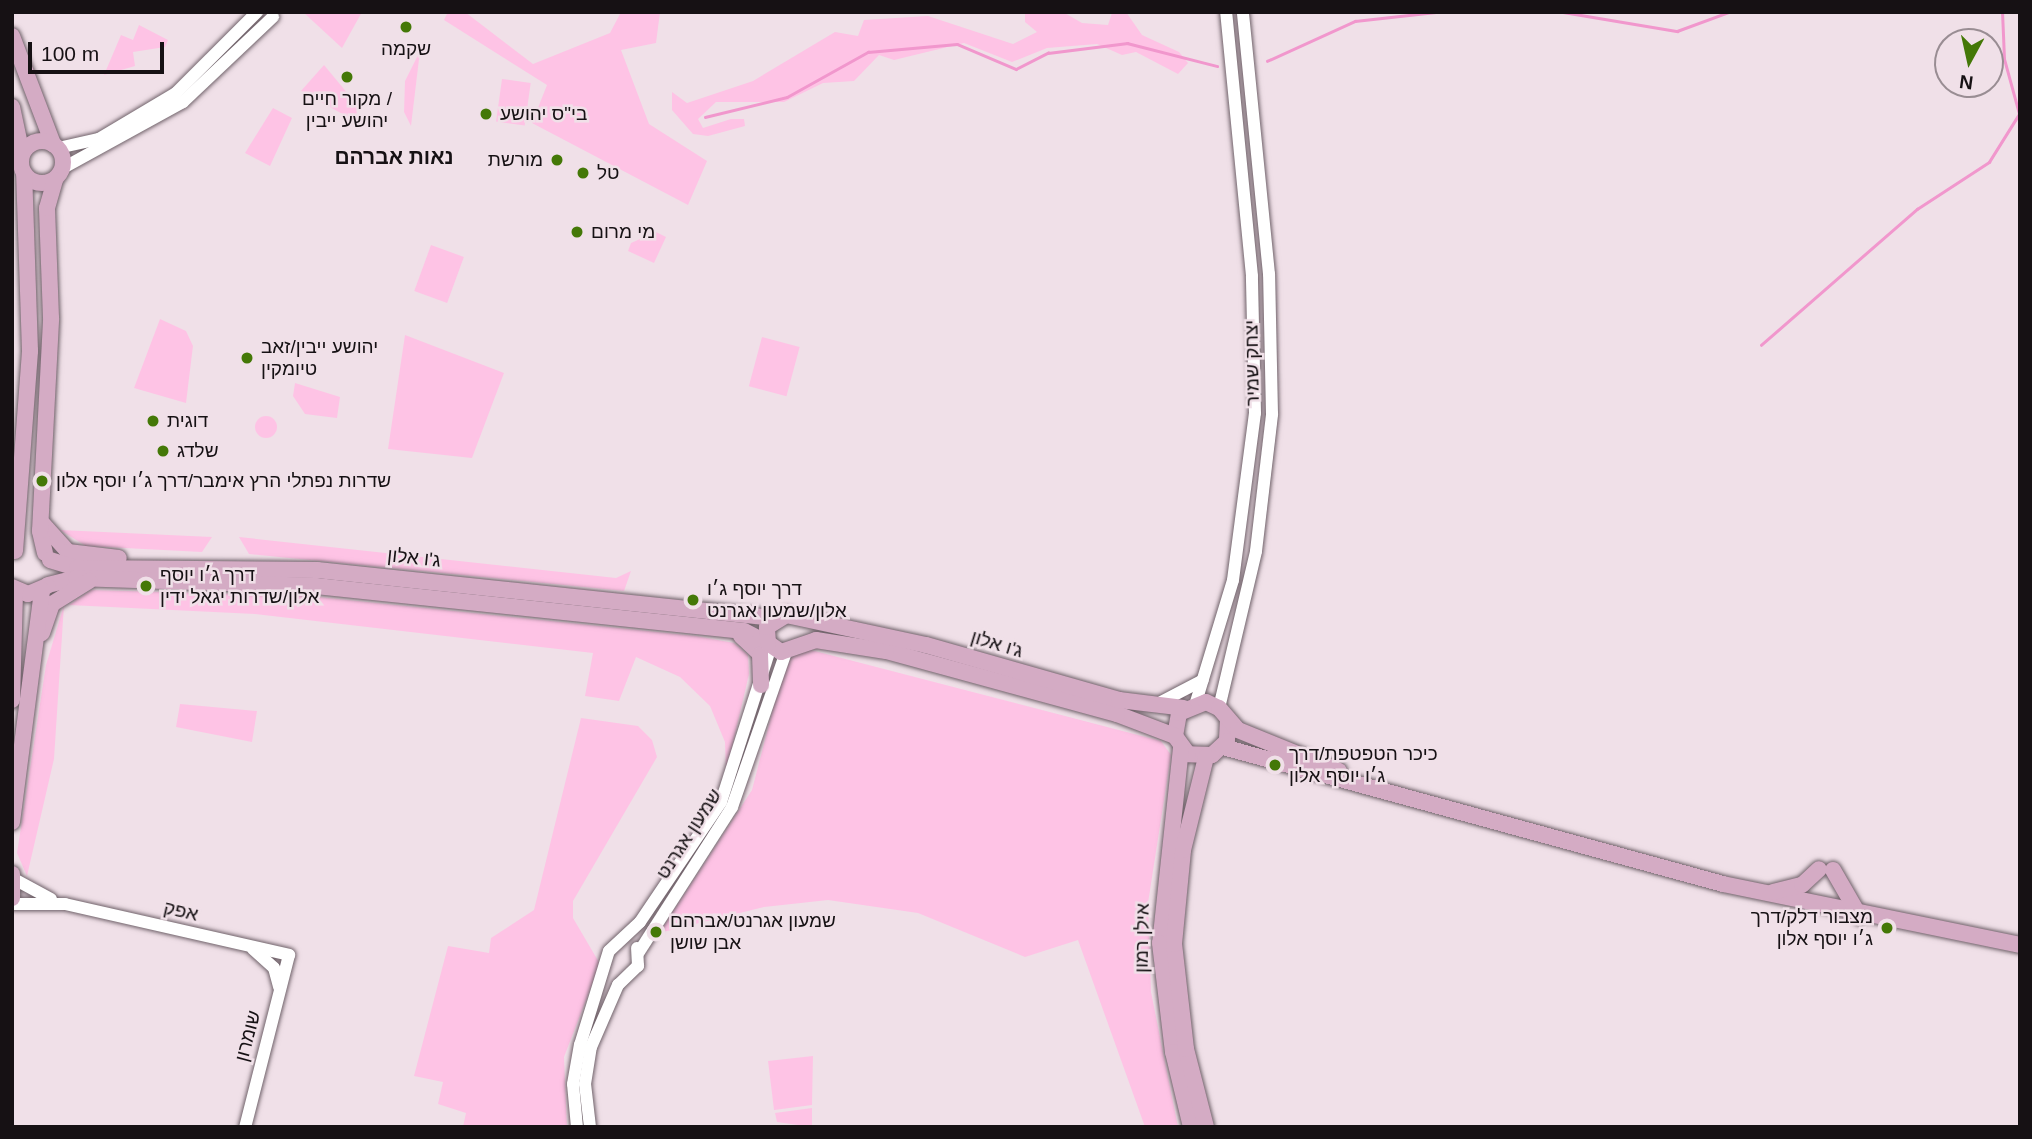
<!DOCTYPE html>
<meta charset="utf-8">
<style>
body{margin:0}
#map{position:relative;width:2032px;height:1139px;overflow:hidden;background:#f0e0e8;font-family:Arial,Heebo,sans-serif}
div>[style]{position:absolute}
.green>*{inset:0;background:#fec3e5;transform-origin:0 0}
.round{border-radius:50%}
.stream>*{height:2.5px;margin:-1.25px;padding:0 1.25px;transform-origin:1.25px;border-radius:1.25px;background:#f197cd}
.roads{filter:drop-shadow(0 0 2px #70626a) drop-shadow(0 0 2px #70626a)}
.minor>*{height:12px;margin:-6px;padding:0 6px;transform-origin:6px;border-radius:6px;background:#fff}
.major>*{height:16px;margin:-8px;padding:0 8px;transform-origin:8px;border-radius:8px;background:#d4abc4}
.major>.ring{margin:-8px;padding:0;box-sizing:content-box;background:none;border:16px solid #d4abc4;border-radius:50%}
.dots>*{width:19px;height:19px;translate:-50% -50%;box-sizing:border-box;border:4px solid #f0e0e8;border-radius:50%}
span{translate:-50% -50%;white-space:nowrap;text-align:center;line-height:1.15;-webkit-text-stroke:5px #f0e0e8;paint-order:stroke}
.poi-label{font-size:19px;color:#161114}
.left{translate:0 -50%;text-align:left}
.right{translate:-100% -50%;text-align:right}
.street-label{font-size:19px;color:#161114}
.neighbourhood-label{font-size:21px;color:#161114;font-weight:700}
.frame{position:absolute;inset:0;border:14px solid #161114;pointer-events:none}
.north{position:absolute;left:1934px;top:28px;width:70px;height:70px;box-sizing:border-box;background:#f0e0e8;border:2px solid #998d93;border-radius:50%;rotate:188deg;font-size:19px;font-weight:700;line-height:28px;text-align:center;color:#161114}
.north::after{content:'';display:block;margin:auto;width:24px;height:32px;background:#447807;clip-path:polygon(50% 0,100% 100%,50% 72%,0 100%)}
.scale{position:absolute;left:28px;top:42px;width:136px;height:32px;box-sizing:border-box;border:4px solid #161114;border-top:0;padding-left:9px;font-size:21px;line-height:24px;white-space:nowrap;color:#161114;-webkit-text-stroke:5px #f0e0e8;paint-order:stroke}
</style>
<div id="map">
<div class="green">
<div style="clip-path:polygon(303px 12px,362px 12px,342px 48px)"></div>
<div style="clip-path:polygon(448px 12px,465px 12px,533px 64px,610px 33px,621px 12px,660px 12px,656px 43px,621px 50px,649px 124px,707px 161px,688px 205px,532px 123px,547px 85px,444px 20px)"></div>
<div style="clip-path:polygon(1025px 12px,1063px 12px,1082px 23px,1108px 25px,1112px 13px,1126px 12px,1142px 35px,1179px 52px,1188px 63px,1178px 74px,1136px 52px,1122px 55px,1097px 44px,1047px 48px,1012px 62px,964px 43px,894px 60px,879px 55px,854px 81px,823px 83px,784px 102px,716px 102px,698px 119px,703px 128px,731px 119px,744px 119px,745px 126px,708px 136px,693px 134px,672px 110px,672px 92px,687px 103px,753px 81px,835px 32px,858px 36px,864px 20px,928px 16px,1013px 44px,1037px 32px,1025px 22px)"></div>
<div style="clip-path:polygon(139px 25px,168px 40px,165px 47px,133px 52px,135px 66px,104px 75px,121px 35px,133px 40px)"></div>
<div style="clip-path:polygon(420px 51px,411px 126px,404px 112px,405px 81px)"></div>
<div style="clip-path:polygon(324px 65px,358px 106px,355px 121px,301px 91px)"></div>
<div style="left:502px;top:79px;width:29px;height:43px;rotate:8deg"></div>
<div style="clip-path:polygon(273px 108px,292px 118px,270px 166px,245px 153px)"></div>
<div style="clip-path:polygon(656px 232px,666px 237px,654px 263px,628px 251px,631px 243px)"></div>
<div style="left:431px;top:245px;width:35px;height:49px;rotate:20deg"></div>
<div style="clip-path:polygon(160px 319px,186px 331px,193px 346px,186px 403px,134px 388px)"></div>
<div style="clip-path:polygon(405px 335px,504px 373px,472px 458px,388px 449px)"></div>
<div style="left:762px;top:337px;width:39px;height:51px;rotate:15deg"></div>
<div style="clip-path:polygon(295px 383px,340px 397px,337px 418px,305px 414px,293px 396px)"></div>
<div class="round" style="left:255px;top:416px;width:22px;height:22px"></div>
<div style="clip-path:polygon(60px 530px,212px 537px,202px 552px,86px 546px)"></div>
<div style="clip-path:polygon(239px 537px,616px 578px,631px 571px,624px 591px,249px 554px)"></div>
<div style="clip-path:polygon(91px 590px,309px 596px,696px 636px,734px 643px,748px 655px,749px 674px,726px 773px,725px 742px,710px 706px,680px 677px,636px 657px,619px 701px,585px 696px,593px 653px,255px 614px,69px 605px)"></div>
<div style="clip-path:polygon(64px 605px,54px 759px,27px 876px,17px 853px,46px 665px)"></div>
<div style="clip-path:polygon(807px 649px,1161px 741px,1171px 755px,1148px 903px,1151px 992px,1178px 1127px,1145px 1127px,1078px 940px,1025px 957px,918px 913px,828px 900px,764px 907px,659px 933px,752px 790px,782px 674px,792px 656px)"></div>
<div style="clip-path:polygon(180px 704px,257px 711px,252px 742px,176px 727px)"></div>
<div style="clip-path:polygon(581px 718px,638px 726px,652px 740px,657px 757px,573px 901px,573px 918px,600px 964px,564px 1057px,567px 1127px,463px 1127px,466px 1113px,438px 1104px,443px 1082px,414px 1076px,448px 946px,489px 953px,491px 938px,534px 910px)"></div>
<div style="clip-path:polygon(813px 1056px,812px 1105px,774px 1110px,768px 1061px)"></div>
<div style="clip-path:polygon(812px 1108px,812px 1127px,777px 1122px,775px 1113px)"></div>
</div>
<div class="stream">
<div style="left:1563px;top:12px;width:116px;rotate:9.5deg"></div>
<div style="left:1677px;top:31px;width:55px;rotate:-20.1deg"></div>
<div style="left:1267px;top:61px;width:97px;rotate:-24.4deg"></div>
<div style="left:1355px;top:21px;width:81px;rotate:-6.4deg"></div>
<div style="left:705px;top:117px;width:84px;rotate:-13.7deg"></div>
<div style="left:787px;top:97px;width:93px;rotate:-29.1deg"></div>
<div style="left:868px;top:52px;width:89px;rotate:-5.1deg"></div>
<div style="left:957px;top:44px;width:64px;rotate:23deg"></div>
<div style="left:1016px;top:69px;width:36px;rotate:-27deg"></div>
<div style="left:1048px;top:53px;width:80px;rotate:-7.2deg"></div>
<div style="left:1127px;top:43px;width:93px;rotate:14.3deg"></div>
<div style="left:1761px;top:345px;width:207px;rotate:-41.1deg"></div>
<div style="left:1917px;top:209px;width:86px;rotate:-33.1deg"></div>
<div style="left:1989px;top:162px;width:57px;rotate:-58deg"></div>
<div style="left:2019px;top:114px;width:57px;rotate:-105.3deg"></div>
<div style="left:2004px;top:59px;width:47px;rotate:-92.4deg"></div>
</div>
<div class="roads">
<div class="minor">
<div style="left:58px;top:148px;width:42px;rotate:-12.4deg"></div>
<div style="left:99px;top:139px;width:90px;rotate:-30.9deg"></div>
<div style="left:176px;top:93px;width:115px;rotate:-45deg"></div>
<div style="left:63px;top:168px;width:137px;rotate:-28.8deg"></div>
<div style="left:183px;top:102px;width:124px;rotate:-43.4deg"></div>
<div style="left:1161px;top:702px;width:47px;rotate:-27.6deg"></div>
<div style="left:1196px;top:702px;width:127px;rotate:-73.1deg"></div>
<div style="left:1233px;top:580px;width:168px;rotate:-82.5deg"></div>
<div style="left:1255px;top:413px;width:137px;rotate:-91.3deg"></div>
<div style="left:1252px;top:276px;width:265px;rotate:-95.6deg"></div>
<div style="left:1219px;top:708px;width:161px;rotate:-76.7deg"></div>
<div style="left:1256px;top:551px;width:138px;rotate:-83.3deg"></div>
<div style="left:1272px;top:414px;width:140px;rotate:-91.2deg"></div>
<div style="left:1269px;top:274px;width:263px;rotate:-95.7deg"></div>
<div style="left:14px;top:879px;width:42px;rotate:28.4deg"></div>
<div style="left:12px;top:904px;width:53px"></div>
<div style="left:65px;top:904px;width:230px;rotate:12.8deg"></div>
<div style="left:289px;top:955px;width:178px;rotate:104.3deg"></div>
<div style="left:253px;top:949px;width:28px;rotate:42deg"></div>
<div style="left:274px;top:968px;width:20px;rotate:75deg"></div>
<div style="left:639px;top:952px;width:172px;rotate:-57.3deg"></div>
<div style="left:732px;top:807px;width:164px;rotate:-70.8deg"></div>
<div style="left:577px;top:1127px;width:43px;rotate:-95.3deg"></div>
<div style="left:573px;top:1084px;width:40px;rotate:-80deg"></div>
<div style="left:580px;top:1045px;width:98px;rotate:-72.9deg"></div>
<div style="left:609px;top:951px;width:42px;rotate:-43.1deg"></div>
<div style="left:640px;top:922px;width:145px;rotate:-56deg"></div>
<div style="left:721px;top:802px;width:164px;rotate:-72.2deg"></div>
<div style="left:590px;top:1127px;width:43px;rotate:-96.6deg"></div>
<div style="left:585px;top:1084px;width:37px;rotate:-81deg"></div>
<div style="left:591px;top:1047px;width:68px;rotate:-66.5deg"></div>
<div style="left:618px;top:985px;width:28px;rotate:-44deg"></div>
<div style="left:638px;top:966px;width:18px;rotate:-93deg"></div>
</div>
<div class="major">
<div style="left:12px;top:36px;width:116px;rotate:69.2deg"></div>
<div style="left:12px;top:107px;width:48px;rotate:78deg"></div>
<div class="ring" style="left:21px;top:141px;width:26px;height:26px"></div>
<div style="left:43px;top:524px;width:38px;rotate:48deg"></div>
<div style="left:68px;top:552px;width:51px;rotate:6.7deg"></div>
<div style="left:15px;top:551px;width:201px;rotate:-85.7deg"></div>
<div style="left:30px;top:351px;width:177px;rotate:-91.9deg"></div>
<div style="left:45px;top:553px;width:23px;rotate:-103deg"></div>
<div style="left:40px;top:531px;width:213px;rotate:-87deg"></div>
<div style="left:51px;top:318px;width:110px;rotate:-92.1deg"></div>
<div style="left:47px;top:208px;width:29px;rotate:-74deg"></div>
<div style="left:50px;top:560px;width:28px;rotate:17deg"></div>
<div style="left:77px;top:568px;width:240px;rotate:0.5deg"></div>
<div style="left:317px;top:570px;width:460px;rotate:6deg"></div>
<div style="left:48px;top:585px;width:29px;rotate:-14deg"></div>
<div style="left:76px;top:578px;width:240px;rotate:1.9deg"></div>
<div style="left:316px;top:586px;width:430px;rotate:6deg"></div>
<div style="left:744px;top:631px;width:27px;rotate:27deg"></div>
<div style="left:12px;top:587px;width:17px;rotate:24deg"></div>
<div style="left:28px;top:594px;width:21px;rotate:-23deg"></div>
<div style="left:42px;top:633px;width:31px;rotate:-71deg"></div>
<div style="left:52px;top:604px;width:44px;rotate:-31.9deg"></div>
<div style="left:741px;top:636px;width:26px;rotate:43deg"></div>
<div style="left:760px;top:654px;width:31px;rotate:88deg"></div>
<div style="left:12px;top:700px;width:110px;rotate:-88.4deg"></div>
<div style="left:1228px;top:720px;width:21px;rotate:93deg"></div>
<div style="left:1227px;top:741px;width:21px;rotate:137deg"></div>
<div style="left:1212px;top:755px;width:24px;rotate:-178deg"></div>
<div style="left:1188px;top:754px;width:22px;rotate:-126deg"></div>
<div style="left:1175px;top:736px;width:23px;rotate:-80deg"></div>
<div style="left:1179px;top:713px;width:29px;rotate:-22deg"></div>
<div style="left:1206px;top:702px;width:14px;rotate:25deg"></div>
<div style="left:1219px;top:708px;width:29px;rotate:49deg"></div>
<div style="left:1238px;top:730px;width:109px;rotate:22.1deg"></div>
<div style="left:1175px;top:736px;width:62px;rotate:-159.2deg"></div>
<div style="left:1117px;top:714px;width:239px;rotate:-164.7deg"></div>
<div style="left:886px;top:651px;width:71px;rotate:-171.1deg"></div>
<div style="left:816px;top:640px;width:37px;rotate:161deg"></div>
<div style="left:781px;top:652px;width:16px;rotate:-145deg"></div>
<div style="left:768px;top:643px;width:16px;rotate:-94deg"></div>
<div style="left:767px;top:627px;width:22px;rotate:-32deg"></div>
<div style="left:786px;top:615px;width:143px;rotate:12.1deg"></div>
<div style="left:926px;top:645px;width:201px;rotate:15.9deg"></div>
<div style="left:1119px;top:700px;width:65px;rotate:7deg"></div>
<div style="left:1223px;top:747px;width:518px;rotate:15.32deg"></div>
<div style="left:1723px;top:884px;width:303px;rotate:11.6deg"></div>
<div style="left:1181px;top:748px;width:196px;rotate:96.1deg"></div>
<div style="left:1160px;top:943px;width:110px;rotate:83.2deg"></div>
<div style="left:1173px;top:1052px;width:77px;rotate:76.5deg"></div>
<div style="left:12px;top:822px;width:234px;rotate:-82.6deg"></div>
<div style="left:1833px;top:870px;width:54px;rotate:60.1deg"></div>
<div style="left:12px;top:874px;width:24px;rotate:90deg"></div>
<div style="left:1773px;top:892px;width:30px;rotate:-14deg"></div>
<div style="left:1802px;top:885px;width:23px;rotate:-43deg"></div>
<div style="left:1206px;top:1127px;width:81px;rotate:-104.4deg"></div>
<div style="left:1186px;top:1049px;width:106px;rotate:-96.5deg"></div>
<div style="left:1174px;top:944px;width:94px;rotate:-84.5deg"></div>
<div style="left:1183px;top:850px;width:96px;rotate:-76.1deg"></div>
</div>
</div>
<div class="dots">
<div style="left:406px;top:27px;background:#447807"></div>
<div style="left:347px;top:77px;background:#447807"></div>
<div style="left:486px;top:114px;background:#447807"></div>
<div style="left:557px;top:160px;background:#447807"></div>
<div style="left:583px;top:173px;background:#447807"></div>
<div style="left:577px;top:232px;background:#447807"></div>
<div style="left:247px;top:358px;background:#447807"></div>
<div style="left:153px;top:421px;background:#447807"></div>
<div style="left:163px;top:451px;background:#447807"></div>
<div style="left:42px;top:481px;background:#447807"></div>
<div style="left:146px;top:586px;background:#447807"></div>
<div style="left:693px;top:600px;background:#447807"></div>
<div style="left:1275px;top:765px;background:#447807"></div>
<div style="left:1887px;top:928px;background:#447807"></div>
<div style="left:656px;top:932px;background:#447807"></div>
</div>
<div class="poi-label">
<span style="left:406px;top:49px">שקמה</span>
<span style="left:347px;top:110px">מקור חיים /<br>יהושע ייבין</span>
<span class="left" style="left:500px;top:114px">בי"ס יהושע</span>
<span class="right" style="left:543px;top:160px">מורשת</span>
<span class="left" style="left:597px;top:173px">טל</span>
<span class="left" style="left:591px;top:232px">מי מרום</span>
<span class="left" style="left:261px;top:358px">יהושע ייבין/זאב<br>טיומקין</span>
<span class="left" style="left:167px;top:421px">דוגית</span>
<span class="left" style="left:177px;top:451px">שלדג</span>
<span class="left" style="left:56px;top:481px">שדרות נפתלי הרץ אימבר/דרך ג׳ו יוסף אלון</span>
<span class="left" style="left:160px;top:586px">דרך ג׳ו יוסף<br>אלון/שדרות יגאל ידין</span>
<span class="left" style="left:707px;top:600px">דרך יוסף ג׳ו<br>אלון/שמעון אגרנט</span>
<span class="left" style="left:1289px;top:765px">כיכר הטפטפת/דרך<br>ג׳ו יוסף אלון</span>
<span class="right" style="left:1873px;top:928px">מצבור דלק/דרך<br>ג׳ו יוסף אלון</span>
<span class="left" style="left:670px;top:932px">שמעון אגרנט/אברהם<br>אבן שושן</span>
</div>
<div class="street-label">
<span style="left:1252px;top:363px;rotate:-91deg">יצחק שמיר</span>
<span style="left:414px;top:558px;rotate:6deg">ג'ו אלון</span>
<span style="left:997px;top:644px;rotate:17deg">ג'ו אלון</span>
<span style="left:689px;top:834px;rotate:-57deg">שמעון אגרנט</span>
<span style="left:181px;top:911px;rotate:13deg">אפק</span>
<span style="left:1142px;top:938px;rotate:-89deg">אילן רמון</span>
<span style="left:248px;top:1036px;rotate:-75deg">שומרון</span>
</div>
<div class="neighbourhood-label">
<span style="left:394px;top:157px">נאות אברהם</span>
</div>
<div class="frame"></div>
<div class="north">N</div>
<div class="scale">100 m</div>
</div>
